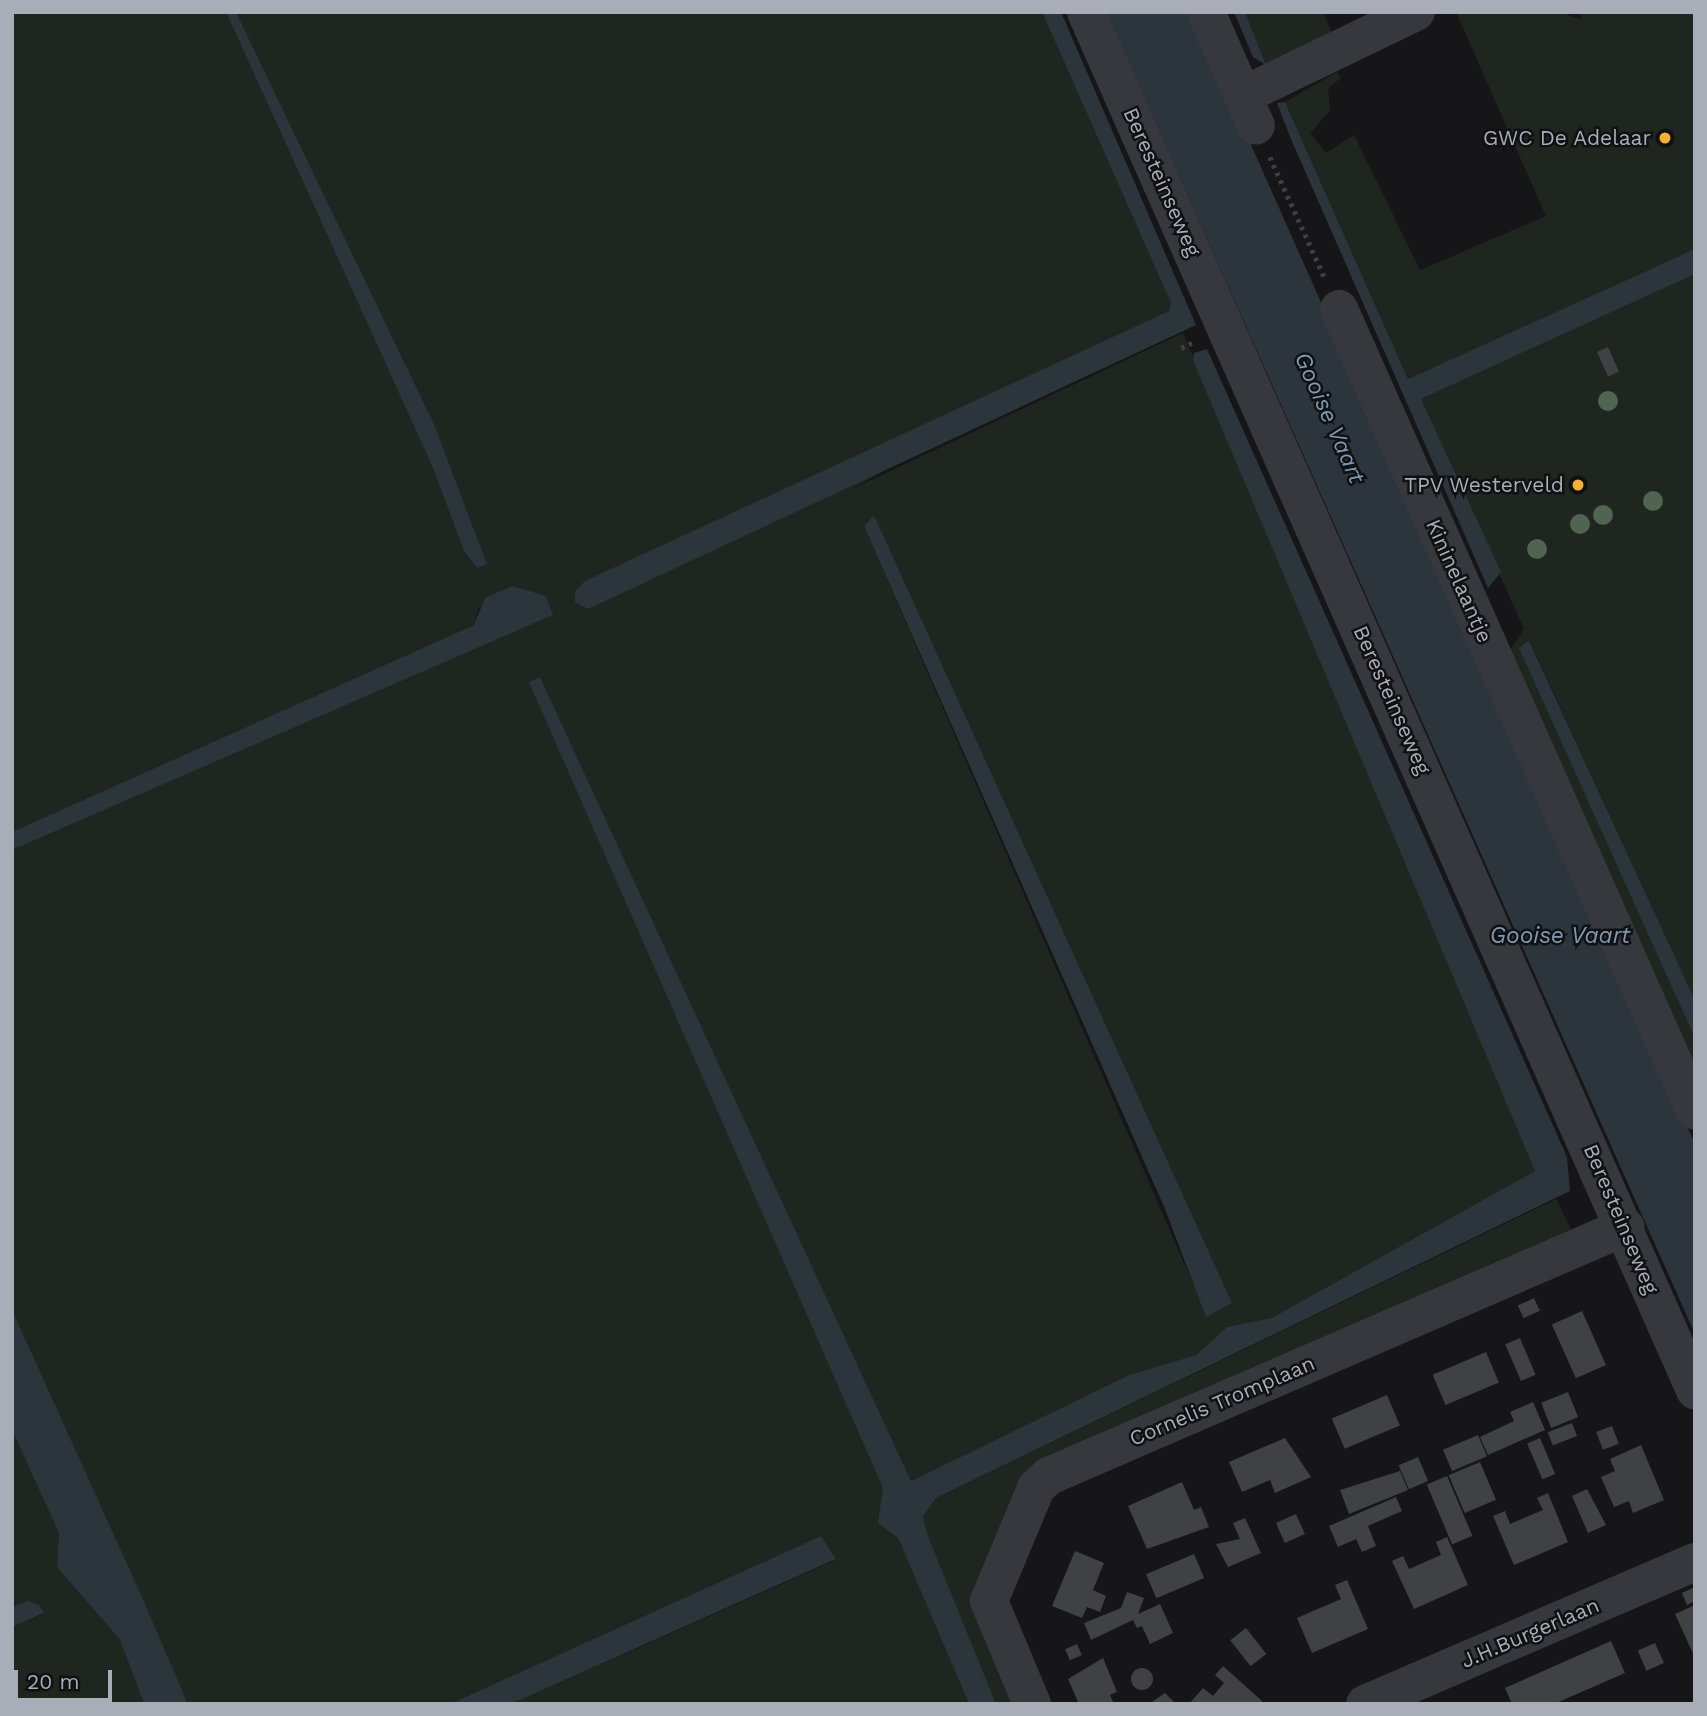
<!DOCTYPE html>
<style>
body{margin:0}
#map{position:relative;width:1707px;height:1716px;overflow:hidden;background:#161618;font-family:"Work Sans",sans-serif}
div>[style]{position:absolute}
.green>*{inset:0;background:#1e261f}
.water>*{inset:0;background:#2c353c}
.building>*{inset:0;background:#404145;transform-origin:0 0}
.round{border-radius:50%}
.path>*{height:4.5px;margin-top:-2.25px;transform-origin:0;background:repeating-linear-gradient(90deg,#3d3f44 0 3.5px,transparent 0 8.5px)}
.minor>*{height:38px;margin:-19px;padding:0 19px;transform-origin:19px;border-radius:19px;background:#37383d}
.trees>*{width:20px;height:20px;margin:-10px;border-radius:50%;background:#506452}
.dots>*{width:19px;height:19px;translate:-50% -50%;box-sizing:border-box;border:4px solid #111113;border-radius:50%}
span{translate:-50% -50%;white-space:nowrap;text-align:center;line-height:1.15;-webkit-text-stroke:5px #111113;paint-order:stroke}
.poi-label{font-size:21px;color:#a8adb8}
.right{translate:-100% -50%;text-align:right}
.street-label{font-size:21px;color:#a8adb8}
.water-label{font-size:23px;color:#7f9bb3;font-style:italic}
.frame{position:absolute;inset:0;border:14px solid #a8adb8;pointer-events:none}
.scale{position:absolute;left:14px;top:1670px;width:98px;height:32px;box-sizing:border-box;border:4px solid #a8adb8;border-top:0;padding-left:9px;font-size:21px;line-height:24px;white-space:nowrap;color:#a8adb8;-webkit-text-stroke:5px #111113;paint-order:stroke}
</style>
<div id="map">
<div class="green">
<div style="clip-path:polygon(evenodd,12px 12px,226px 12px,433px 468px,464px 551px,487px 564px,434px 424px,236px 12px,1042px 12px,1171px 303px,1169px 311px,848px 491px,1183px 333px,1535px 1171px,1272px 1319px,1227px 1327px,1196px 1355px,1129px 1375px,911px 1481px,540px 677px,530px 682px,884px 1489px,878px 1523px,898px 1538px,969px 1704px,511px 1704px,836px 1560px,821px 1536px,450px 1704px,188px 1704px,12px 1310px,12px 850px,553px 615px,546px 596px,529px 593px,479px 608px,474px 625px,12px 832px,12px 12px,874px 515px,1232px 1303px,1207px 1316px,864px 526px,874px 515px)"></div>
<div style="clip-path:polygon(1245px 12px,1323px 12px,1333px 35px,1266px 65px)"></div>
<div style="clip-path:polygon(1456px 12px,1561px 12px,1582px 20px,1579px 12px,1695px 12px,1695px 264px,1686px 253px,1408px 379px,1285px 102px,1337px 72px,1341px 78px,1328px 88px,1330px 111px,1310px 133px,1326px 153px,1354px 135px,1420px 270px,1546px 216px)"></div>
<div style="clip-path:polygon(1695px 274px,1695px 1000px,1530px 642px,1695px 1037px,1695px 1072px,1510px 650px,1524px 629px,1421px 399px)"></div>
<div style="clip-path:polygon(1556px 1199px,1574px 1235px,1039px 1468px,1007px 1529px,1014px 1704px,996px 1704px,928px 1536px,923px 1517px,936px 1498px)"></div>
<div style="clip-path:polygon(12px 1430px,59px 1533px,57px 1567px,120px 1640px,144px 1704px,12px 1704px,12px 1627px,43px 1614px,22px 1603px,12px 1607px)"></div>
</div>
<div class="water">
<div style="clip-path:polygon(226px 12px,236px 12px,434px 424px,487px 564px,477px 568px,464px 551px,433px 468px)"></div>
<div style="clip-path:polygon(1042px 12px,1061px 12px,1196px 325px,588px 609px,575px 602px,575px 591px,585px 581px,1169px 311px,1171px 303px)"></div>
<div style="clip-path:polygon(1106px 12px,1192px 12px,1695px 1144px,1695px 1334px)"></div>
<div style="clip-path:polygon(1234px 12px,1245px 12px,1266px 65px,1253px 57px)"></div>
<div style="clip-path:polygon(1285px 102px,1408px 379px,1695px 249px,1695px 274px,1421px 399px,1501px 572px,1488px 588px,1291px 139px,1277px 103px)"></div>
<div style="clip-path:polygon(1207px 349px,1567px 1157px,1570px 1191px,936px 1498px,923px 1517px,928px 1536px,996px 1704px,969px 1704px,898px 1538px,878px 1523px,883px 1488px,529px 682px,540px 677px,911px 1481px,1129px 1375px,1196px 1355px,1227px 1327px,1272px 1318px,1535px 1171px,1193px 360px,1194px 353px)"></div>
<div style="clip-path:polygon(874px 515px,1232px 1303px,1206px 1317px,1165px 1209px,864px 526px)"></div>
<div style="clip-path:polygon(512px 586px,546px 596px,553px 615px,12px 850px,12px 832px,474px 625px,485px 598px)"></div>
<div style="clip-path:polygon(1529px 641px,1695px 1000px,1695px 1038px,1519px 648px)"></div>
<div style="clip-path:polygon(12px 1310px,141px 1595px,188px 1704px,144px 1704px,120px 1640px,57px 1567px,59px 1533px,12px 1430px)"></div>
<div style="clip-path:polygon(821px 1536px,836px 1559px,511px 1704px,450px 1704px)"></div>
<div style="clip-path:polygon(28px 1601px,39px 1605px,44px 1613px,12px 1627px,12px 1607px)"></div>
</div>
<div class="building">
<div style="left:1608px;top:347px;width:27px;height:12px;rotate:66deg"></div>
<div style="left:1534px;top:1298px;width:14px;height:18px;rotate:65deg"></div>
<div style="left:1582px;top:1311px;width:59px;height:33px;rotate:66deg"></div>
<div style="left:1520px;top:1338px;width:40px;height:16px;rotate:67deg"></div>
<div style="left:1486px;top:1352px;width:33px;height:58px;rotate:67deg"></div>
<div style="left:1568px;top:1392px;width:27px;height:29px;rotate:68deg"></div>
<div style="left:1387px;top:1395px;width:33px;height:60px;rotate:67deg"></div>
<div style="clip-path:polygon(1533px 1402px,1545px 1430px,1488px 1455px,1480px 1437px,1514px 1421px,1510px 1412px)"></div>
<div style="left:1572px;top:1423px;width:14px;height:26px;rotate:69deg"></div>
<div style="left:1612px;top:1426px;width:19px;height:17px;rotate:69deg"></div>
<div style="left:1478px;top:1435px;width:23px;height:38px;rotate:67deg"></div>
<div style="clip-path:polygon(1285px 1438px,1311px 1477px,1275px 1493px,1270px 1480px,1242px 1492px,1229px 1462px)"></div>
<div style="left:1540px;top:1438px;width:39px;height:14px;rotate:67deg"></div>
<div style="clip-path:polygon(1641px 1445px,1664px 1500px,1633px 1513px,1629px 1501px,1614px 1507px,1601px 1477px,1615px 1471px,1610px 1459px)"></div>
<div style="left:1418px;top:1457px;width:26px;height:21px;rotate:67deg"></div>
<div style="left:1480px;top:1462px;width:41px;height:34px;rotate:67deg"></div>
<div style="clip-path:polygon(1400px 1471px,1408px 1490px,1349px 1514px,1340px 1490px)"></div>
<div style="left:1447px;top:1476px;width:65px;height:22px;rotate:67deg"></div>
<div style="clip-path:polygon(1182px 1482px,1194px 1510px,1201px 1507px,1209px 1527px,1147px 1549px,1128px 1506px)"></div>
<div style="clip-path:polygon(1587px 1489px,1606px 1525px,1588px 1533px,1572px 1496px)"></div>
<div style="clip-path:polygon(1548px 1493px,1568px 1542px,1514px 1565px,1493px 1516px,1505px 1511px,1510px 1524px,1543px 1510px,1537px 1498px)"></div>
<div style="clip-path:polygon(1396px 1497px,1402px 1511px,1368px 1526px,1376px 1546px,1362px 1552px,1356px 1539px,1338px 1547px,1329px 1526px)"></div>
<div style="left:1296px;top:1514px;width:22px;height:22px;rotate:66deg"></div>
<div style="clip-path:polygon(1245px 1518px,1261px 1553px,1228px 1567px,1216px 1544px,1240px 1539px,1233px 1523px)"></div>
<div style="clip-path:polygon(1447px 1537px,1468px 1585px,1414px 1609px,1392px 1561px,1403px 1556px,1409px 1569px,1441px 1555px,1436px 1542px)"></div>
<div style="clip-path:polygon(1075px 1551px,1104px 1563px,1093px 1590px,1106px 1596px,1100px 1612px,1087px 1607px,1082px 1618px,1052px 1606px)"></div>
<div style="left:1194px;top:1554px;width:26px;height:52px;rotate:67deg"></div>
<div style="clip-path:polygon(1347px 1580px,1368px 1629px,1312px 1653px,1297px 1618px,1341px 1599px,1335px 1585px)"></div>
<div style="clip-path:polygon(1695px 1587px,1695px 1601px,1687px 1605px,1682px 1593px)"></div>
<div style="clip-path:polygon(1127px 1592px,1144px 1598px,1138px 1614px,1160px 1604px,1173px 1633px,1150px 1644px,1142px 1626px,1137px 1628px,1133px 1620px,1091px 1640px,1084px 1623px,1121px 1608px)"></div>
<div style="clip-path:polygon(1695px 1605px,1695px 1658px,1675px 1614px)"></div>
<div style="left:1246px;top:1628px;width:33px;height:20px;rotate:52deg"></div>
<div style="clip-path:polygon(1611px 1641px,1625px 1673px,1554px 1704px,1512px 1704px,1505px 1688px)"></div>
<div style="left:1655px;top:1643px;width:22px;height:19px;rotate:66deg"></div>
<div style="left:1077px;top:1644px;width:12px;height:13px;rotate:66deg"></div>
<div style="clip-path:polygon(1103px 1658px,1117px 1692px,1110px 1695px,1114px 1704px,1079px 1704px,1068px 1679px)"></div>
<div style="clip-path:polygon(1223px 1666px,1262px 1701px,1259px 1704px,1189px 1704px,1203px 1688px,1213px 1696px,1224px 1683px,1215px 1675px)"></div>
<div class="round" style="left:1131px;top:1668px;width:22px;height:22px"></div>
<div style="clip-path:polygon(1165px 1693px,1176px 1704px,1149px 1704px)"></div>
</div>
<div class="path">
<div style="left:1270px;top:157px;width:131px;rotate:65.6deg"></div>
<div style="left:1181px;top:348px;width:14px;rotate:-25deg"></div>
</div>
<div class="minor">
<div style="left:1086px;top:12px;width:1507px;rotate:66.16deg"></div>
<div style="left:1206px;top:12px;width:124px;rotate:66.3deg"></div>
<div style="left:1244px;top:95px;width:191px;rotate:-25.8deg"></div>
<div style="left:1339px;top:309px;width:877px;rotate:66.06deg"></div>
<div style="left:1032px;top:1704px;width:112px;rotate:-112.7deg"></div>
<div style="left:989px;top:1601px;width:122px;rotate:-67.4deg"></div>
<div style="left:1036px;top:1488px;width:18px;rotate:-43deg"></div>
<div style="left:1049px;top:1476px;width:628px;rotate:-23.38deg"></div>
<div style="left:1365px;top:1704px;width:359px;rotate:-23.3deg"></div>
</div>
<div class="trees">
<div style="left:1608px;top:401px"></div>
<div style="left:1653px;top:501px"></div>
<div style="left:1603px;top:515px"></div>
<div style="left:1580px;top:524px"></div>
<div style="left:1537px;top:549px"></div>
</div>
<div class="dots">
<div style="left:1665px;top:138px;background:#f2b134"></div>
<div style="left:1578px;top:485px;background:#f2b134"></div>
</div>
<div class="poi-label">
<span class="right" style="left:1651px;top:138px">GWC De Adelaar</span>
<span class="right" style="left:1564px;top:485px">TPV Westerveld</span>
</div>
<div class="street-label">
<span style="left:1162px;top:182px;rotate:66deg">Beresteinseweg</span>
<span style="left:1459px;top:581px;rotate:66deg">Kininelaantje</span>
<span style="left:1392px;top:700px;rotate:66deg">Beresteinseweg</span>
<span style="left:1621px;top:1219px;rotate:67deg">Beresteinseweg</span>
<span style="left:1222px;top:1401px;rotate:-23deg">Cornelis Tromplaan</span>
<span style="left:1530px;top:1633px;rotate:-23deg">J.H.Burgerlaan</span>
</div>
<div class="water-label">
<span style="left:1329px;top:418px;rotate:66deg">Gooise Vaart</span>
<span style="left:1560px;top:936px">Gooise Vaart</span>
</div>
<div class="frame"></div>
<div class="scale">20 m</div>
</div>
